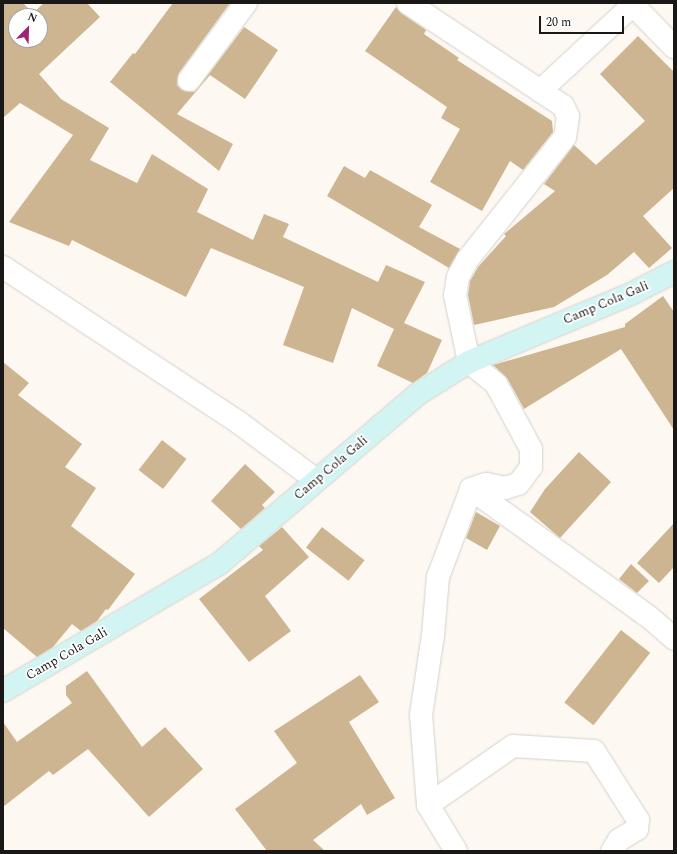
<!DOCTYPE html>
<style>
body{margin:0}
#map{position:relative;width:677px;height:854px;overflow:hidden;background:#fdf9f2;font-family:Spectral,serif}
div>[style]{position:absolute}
.building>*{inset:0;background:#ccb590;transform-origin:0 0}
.roads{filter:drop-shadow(0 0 1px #d5d1cb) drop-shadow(0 0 1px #d5d1cb)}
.street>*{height:22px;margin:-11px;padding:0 11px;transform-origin:11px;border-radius:11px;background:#fff}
.secondary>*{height:22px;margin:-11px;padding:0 11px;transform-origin:11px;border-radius:11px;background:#d2f5f4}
span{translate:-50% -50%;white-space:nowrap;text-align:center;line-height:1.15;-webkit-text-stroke:3.5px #fff;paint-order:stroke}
.street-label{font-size:13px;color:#1a1816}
.frame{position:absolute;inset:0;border:4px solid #1a1816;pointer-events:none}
.north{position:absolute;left:8px;top:8px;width:40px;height:40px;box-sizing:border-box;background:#fff;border:1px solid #a3a3a2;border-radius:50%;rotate:23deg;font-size:11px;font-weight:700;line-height:16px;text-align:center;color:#1a1816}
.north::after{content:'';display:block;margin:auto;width:14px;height:18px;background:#a02275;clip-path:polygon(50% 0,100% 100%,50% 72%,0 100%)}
.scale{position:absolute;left:539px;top:16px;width:85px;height:18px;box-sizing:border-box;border:2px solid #1a1816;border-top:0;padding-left:5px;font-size:12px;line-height:14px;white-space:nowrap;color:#1a1816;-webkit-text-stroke:3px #fff;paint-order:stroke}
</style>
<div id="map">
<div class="building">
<div style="clip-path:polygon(evenodd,3px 3px,23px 3px,33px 13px,44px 3px,87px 3px,100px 17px,39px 74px,61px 99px,109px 128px,90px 160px,137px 183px,152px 154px,208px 189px,197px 212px,253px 240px,264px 214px,289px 224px,283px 237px,378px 282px,386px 265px,425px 282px,404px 323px,442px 340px,427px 373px,413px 383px,377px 366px,394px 329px,352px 308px,333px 363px,283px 345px,304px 287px,211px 248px,186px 297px,72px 240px,69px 246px,9px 222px,73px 135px,20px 103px,3px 118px,3px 3px,16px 16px,40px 16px,40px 40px,16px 40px,16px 16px)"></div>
<div style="clip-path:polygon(173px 3px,230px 3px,179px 73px,177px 85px,182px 90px,194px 92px,199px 87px,244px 27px,278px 50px,245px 99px,210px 75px,177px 114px,233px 144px,219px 171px,110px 82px,133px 53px,135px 54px)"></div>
<div style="clip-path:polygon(396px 7px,401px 13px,426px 30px,424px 34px,459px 58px,457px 60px,552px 121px,553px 132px,523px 170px,510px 161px,482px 211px,430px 182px,460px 129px,441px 118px,447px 107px,365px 51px)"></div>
<div style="clip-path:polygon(638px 36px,674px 72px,674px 188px,643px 216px,672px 248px,649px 268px,634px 252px,607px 275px,554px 307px,474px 325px,468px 295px,470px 281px,478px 267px,506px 236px,504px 234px,555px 191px,544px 184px,574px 145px,596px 165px,645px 121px,600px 74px)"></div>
<div style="clip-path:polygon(344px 166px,365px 178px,370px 170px,432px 205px,419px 227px,460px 249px,449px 268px,327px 196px)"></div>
<div style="clip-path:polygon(663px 296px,674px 312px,674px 430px,621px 349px,524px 409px,507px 378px,493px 365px,625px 327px,625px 324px)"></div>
<div style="clip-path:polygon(3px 362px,29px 383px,18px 395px,82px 444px,65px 467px,96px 488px,71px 526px,135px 574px,108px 610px,106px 609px,97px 621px,81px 631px,72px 624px,53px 647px,37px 657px,3px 628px)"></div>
<div style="left:162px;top:440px;width:31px;height:38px;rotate:38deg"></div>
<div style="clip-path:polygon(579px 452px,611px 482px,560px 538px,530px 512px,545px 489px)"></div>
<div style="clip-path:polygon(245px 464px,275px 492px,262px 505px,265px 508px,241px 529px,211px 501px)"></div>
<div style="clip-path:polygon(476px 512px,500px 526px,487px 550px,466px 538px)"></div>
<div style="clip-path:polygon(674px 523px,674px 567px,659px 583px,637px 563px)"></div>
<div style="clip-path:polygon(282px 527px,309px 557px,265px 596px,291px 631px,249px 662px,199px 599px,263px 550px,259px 546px)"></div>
<div style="left:322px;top:527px;width:54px;height:26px;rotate:38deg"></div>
<div style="clip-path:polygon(631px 564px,649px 581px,637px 593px,619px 579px)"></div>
<div style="left:621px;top:630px;width:37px;height:92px;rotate:38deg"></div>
<div style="clip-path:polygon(87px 671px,142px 747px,165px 727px,203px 769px,149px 817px,88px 749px,53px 775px,49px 771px,3px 807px,3px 722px,17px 742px,72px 703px,66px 695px,66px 686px)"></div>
<div style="clip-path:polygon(360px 675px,379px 702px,349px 722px,395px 798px,367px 815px,361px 804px,313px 840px,325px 851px,267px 851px,235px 809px,297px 763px,274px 731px)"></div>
</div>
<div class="roads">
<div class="street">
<div style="left:408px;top:3px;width:186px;rotate:33.6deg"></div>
<div style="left:563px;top:106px;width:11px;rotate:63deg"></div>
<div style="left:568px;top:116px;width:21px;rotate:98deg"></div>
<div style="left:565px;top:137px;width:157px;rotate:128.5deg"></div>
<div style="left:467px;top:260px;width:19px;rotate:118deg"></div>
<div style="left:458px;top:277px;width:18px;rotate:99deg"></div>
<div style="left:455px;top:295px;width:68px;rotate:78.2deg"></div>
<div style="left:469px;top:362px;width:35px;rotate:39deg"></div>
<div style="left:496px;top:384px;width:74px;rotate:61.7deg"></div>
<div style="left:531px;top:449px;width:18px;rotate:90deg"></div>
<div style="left:531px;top:467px;width:21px;rotate:127deg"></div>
<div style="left:518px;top:484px;width:14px;rotate:163deg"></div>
<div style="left:505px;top:488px;width:19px;rotate:-168deg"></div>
<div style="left:486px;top:484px;width:16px;rotate:162deg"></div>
<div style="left:189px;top:80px;width:96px;rotate:-53.5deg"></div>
<div style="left:540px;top:91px;width:127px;rotate:-42.8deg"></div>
<div style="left:633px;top:5px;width:59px;rotate:45.7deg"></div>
<div style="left:3px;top:267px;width:282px;rotate:33.4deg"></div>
<div style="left:238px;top:422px;width:97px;rotate:36.6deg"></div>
<div style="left:428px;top:805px;width:103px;rotate:-34.8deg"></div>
<div style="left:513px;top:746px;width:81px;rotate:3.5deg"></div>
<div style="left:594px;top:751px;width:82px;rotate:57.5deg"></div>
<div style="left:638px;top:820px;width:9px;rotate:96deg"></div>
<div style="left:637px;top:829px;width:21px;rotate:149deg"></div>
<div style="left:619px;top:840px;width:13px;rotate:122deg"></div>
<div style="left:456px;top:851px;width:54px;rotate:-121.3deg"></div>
<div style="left:428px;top:805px;width:90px;rotate:-94.4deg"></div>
<div style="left:421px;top:715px;width:81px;rotate:-81.5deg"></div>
<div style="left:433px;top:635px;width:58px;rotate:-85.1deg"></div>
<div style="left:438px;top:577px;width:94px;rotate:-69.4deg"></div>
<div style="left:471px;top:489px;width:218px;rotate:35.7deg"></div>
<div style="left:648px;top:616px;width:35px;rotate:41deg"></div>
</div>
<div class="secondary">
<div style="left:3px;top:691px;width:251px;rotate:-30.5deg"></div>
<div style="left:219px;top:564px;width:262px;rotate:-40.5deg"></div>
<div style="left:418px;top:394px;width:60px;rotate:-32.1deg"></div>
<div style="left:469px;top:362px;width:178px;rotate:-22.8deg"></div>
<div style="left:633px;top:293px;width:46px;rotate:-27.1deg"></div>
</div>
</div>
<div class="street-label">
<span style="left:606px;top:303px;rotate:-23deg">Camp Cola Gali</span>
<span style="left:331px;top:468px;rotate:-40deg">Camp Cola Gali</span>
<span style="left:67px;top:654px;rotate:-30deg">Camp Cola Gali</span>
</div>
<div class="frame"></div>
<div class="north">N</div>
<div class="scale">20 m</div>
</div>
